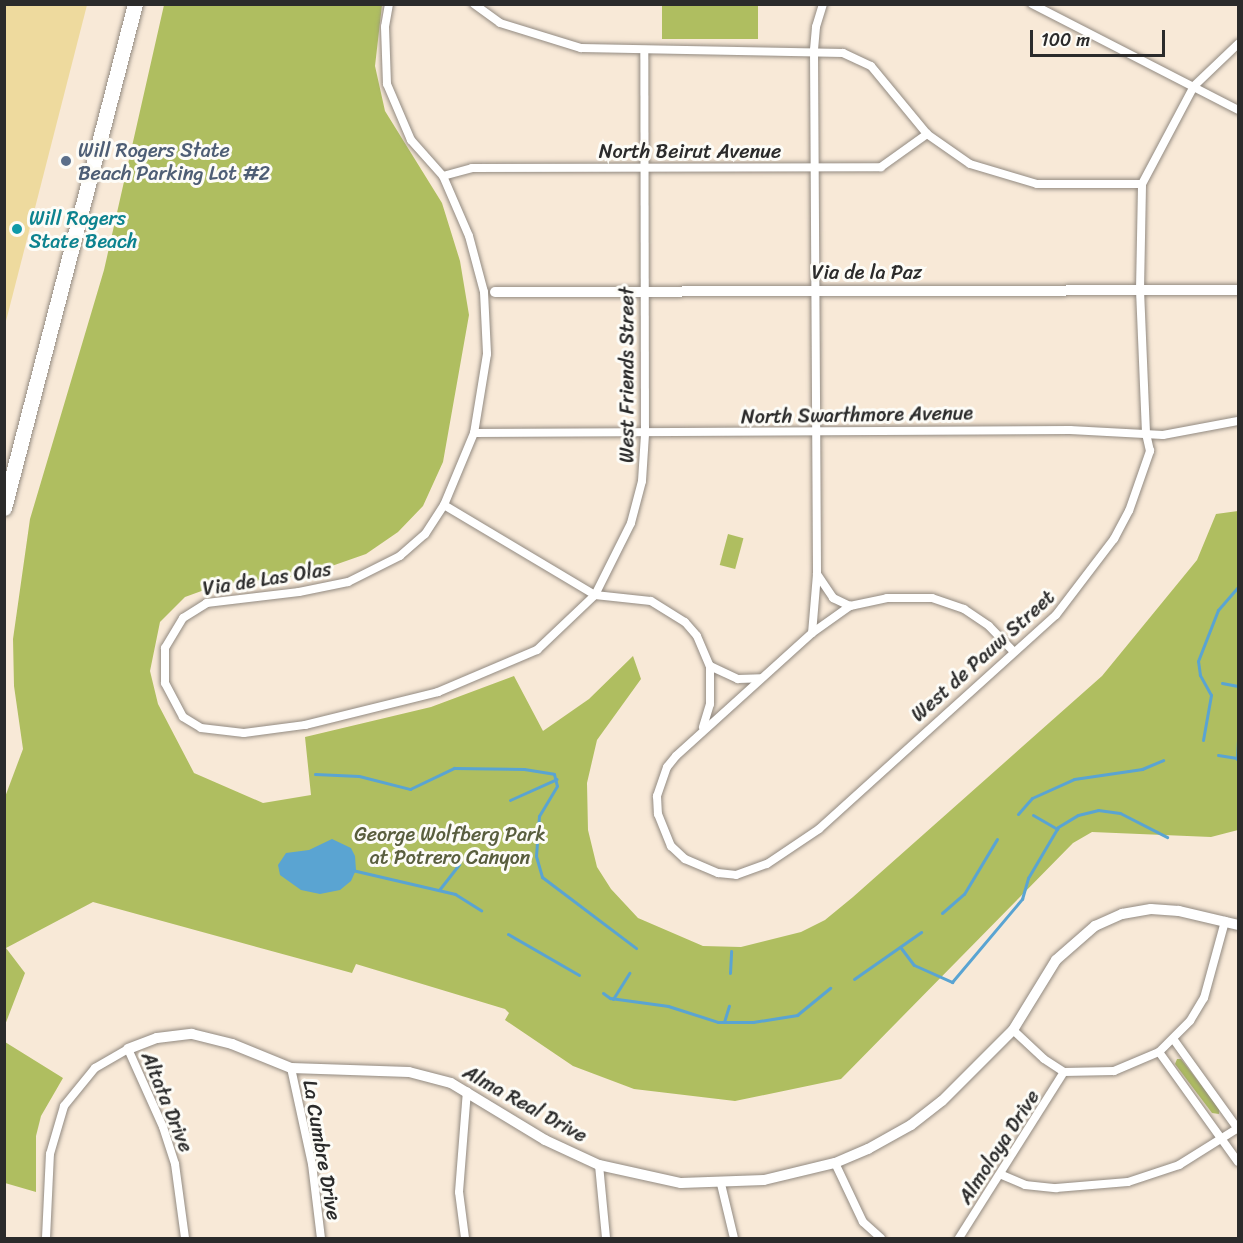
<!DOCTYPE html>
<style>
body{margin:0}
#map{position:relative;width:1243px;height:1243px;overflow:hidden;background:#f8e9d7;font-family:Sriracha,sans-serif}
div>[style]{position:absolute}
.green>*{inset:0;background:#afbe60;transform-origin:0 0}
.sand>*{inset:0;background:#eeda9e}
.water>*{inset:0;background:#5aa4d2}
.stream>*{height:3px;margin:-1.5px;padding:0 1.5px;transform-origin:1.5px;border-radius:1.5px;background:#5aa4d2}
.roads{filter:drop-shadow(0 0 2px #928a81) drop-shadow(0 0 2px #928a81)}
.street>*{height:8px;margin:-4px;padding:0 4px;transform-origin:4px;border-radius:4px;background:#fff}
.secondary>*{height:10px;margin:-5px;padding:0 5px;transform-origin:5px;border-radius:5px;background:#fff}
.highway>*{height:15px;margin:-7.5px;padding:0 7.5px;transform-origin:7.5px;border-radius:7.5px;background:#fff}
.dots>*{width:16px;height:16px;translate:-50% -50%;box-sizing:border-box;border:3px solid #fdfcf7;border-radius:50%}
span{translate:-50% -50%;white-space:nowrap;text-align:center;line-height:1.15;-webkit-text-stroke:6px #fdfcf7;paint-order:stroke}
.service-label{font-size:20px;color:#4e5e75}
.left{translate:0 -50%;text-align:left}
.street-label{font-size:20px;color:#2b2b2b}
.culture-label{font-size:20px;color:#0d838f}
.park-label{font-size:20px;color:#595e3e}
.frame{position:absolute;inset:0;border:6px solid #2b2b2b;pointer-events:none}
.scale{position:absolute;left:1030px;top:30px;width:135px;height:27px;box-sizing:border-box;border:3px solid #2b2b2b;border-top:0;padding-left:8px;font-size:18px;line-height:21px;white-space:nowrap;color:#2b2b2b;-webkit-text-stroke:4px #fdfcf7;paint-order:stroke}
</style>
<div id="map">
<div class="green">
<div style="clip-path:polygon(164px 5px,382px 5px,375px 66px,385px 111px,442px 203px,460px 261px,469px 315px,443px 462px,423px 506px,398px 532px,366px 554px,306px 575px,218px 585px,185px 597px,160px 622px,150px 671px,158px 704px,194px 773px,263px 803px,311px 795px,305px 737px,431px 707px,514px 676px,543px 731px,589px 699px,633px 656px,641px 679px,597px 740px,587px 783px,588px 830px,597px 867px,611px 889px,638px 918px,703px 946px,741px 947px,801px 932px,825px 920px,853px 897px,1102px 676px,1197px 560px,1216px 514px,1238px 511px,1238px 830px,1211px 837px,1092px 832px,1073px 843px,841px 1079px,735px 1101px,634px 1089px,573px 1066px,505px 1020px,509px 1013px,505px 1009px,356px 964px,352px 973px,93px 902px,6px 948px,25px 973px,5px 1025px,5px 797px,23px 749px,14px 686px,13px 639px,30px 519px,104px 270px)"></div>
<div style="left:662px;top:5px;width:96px;height:34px"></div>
<div style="left:728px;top:534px;width:16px;height:32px;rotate:15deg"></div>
<div style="clip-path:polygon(5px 1042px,63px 1078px,41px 1116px,36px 1136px,36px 1192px,5px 1183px)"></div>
<div style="clip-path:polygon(1177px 1059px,1181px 1059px,1219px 1108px,1219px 1114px,1212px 1113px,1175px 1064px)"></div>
</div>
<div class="sand">
<div style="clip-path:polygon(5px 5px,87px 5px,5px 325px)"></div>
</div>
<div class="water">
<div style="clip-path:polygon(332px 839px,351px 848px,355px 856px,356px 870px,351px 881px,340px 890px,320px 894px,301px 890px,280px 875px,278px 865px,286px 853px,309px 850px)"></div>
</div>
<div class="stream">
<div style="left:1222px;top:683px;width:16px;rotate:11deg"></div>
<div style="left:1203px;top:740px;width:46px;rotate:-79.9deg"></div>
<div style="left:1211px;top:695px;width:23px;rotate:-119deg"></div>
<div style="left:1200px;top:675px;width:14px;rotate:-98deg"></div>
<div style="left:1198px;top:661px;width:55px;rotate:-68.6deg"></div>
<div style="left:1218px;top:610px;width:30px;rotate:-49deg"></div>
<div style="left:1218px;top:755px;width:19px;rotate:9deg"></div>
<div style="left:1237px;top:759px;width:22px;rotate:-87deg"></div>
<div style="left:315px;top:774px;width:44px;rotate:2.6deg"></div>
<div style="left:359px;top:776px;width:53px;rotate:14.3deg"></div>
<div style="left:410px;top:789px;width:49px;rotate:-25.5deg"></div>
<div style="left:454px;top:768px;width:70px;rotate:0.8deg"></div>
<div style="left:524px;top:769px;width:30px;rotate:9deg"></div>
<div style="left:554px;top:774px;width:12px;rotate:76deg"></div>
<div style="left:557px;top:786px;width:35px;rotate:121deg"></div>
<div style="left:539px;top:816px;width:40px;rotate:94.3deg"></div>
<div style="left:536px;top:856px;width:22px;rotate:74deg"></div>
<div style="left:542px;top:877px;width:118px;rotate:37.1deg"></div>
<div style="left:510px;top:800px;width:51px;rotate:-24.1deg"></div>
<div style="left:1018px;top:814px;width:21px;rotate:-49deg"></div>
<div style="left:1032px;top:798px;width:46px;rotate:-24.3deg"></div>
<div style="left:1074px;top:779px;width:69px;rotate:-8.4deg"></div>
<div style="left:1142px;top:769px;width:23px;rotate:-23deg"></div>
<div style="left:1033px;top:815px;width:28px;rotate:30deg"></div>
<div style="left:352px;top:870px;width:106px;rotate:13.1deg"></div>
<div style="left:455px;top:894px;width:31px;rotate:32deg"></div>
<div style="left:439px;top:890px;width:33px;rotate:-52deg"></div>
<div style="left:942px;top:913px;width:29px;rotate:-41deg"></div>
<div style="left:964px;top:894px;width:64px;rotate:-59deg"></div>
<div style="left:508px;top:934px;width:82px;rotate:30deg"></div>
<div style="left:901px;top:948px;width:21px;rotate:53deg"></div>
<div style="left:914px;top:965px;width:42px;rotate:24.1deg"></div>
<div style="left:952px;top:982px;width:109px;rotate:-49.9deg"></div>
<div style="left:1022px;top:899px;width:22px;rotate:-74deg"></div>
<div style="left:1028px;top:878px;width:59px;rotate:-59.5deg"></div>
<div style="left:1058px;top:827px;width:23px;rotate:-31deg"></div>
<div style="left:1078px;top:815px;width:21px;rotate:-14deg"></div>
<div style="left:1098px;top:810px;width:22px;rotate:8deg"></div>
<div style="left:1120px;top:813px;width:53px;rotate:27.1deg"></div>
<div style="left:730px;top:973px;width:22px;rotate:-87deg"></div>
<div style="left:854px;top:979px;width:82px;rotate:-35deg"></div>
<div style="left:603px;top:993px;width:9px;rotate:36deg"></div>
<div style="left:610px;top:998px;width:59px;rotate:7.9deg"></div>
<div style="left:668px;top:1006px;width:52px;rotate:17.7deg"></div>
<div style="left:718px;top:1022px;width:35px"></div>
<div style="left:753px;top:1022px;width:45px;rotate:-9deg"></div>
<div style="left:797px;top:1015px;width:43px;rotate:-39.3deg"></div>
<div style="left:613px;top:999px;width:31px;rotate:-58deg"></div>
<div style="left:724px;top:1022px;width:17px;rotate:-73deg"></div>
</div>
<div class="roads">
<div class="street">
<div style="left:389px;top:4px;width:23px;rotate:100deg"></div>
<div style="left:385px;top:27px;width:57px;rotate:88deg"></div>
<div style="left:387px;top:84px;width:61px;rotate:66.8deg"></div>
<div style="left:411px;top:140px;width:48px;rotate:48.4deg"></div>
<div style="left:443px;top:176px;width:65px;rotate:66.6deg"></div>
<div style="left:469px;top:236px;width:58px;rotate:75deg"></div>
<div style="left:484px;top:292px;width:62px;rotate:87.2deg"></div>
<div style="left:487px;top:354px;width:80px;rotate:99.3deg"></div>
<div style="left:474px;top:433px;width:78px;rotate:112.6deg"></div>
<div style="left:444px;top:505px;width:35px;rotate:123deg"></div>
<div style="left:425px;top:534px;width:33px;rotate:139deg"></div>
<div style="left:400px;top:556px;width:58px;rotate:153.4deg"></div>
<div style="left:348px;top:582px;width:50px;rotate:168.5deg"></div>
<div style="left:299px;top:592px;width:93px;rotate:173.2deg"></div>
<div style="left:207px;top:603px;width:28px;rotate:148deg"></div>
<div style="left:183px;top:618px;width:35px;rotate:121deg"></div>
<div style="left:165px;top:648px;width:35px;rotate:90deg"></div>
<div style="left:165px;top:683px;width:38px;rotate:62deg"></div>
<div style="left:183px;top:717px;width:21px;rotate:31deg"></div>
<div style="left:201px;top:728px;width:43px;rotate:6.6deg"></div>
<div style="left:244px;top:733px;width:62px;rotate:-7.5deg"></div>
<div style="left:305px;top:725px;width:137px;rotate:-13.9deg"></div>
<div style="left:438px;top:692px;width:108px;rotate:-23deg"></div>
<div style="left:537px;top:650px;width:80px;rotate:-43.5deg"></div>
<div style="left:595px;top:595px;width:80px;rotate:-63.4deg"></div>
<div style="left:631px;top:523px;width:43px;rotate:-75.3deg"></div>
<div style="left:642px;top:481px;width:47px;rotate:-86.3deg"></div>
<div style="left:645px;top:434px;width:382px;rotate:-90.1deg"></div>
<div style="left:474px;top:4px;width:32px;rotate:36deg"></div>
<div style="left:500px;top:23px;width:85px;rotate:17.2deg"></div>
<div style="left:581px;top:48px;width:262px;rotate:1.1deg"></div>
<div style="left:843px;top:53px;width:31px;rotate:25deg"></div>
<div style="left:871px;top:66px;width:88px;rotate:50.5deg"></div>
<div style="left:927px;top:134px;width:52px;rotate:34.9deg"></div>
<div style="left:970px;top:164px;width:70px;rotate:16.6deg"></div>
<div style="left:1037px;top:184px;width:105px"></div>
<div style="left:823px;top:4px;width:24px;rotate:107deg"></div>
<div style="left:816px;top:27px;width:23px;rotate:95deg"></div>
<div style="left:814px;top:50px;width:524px;rotate:89.67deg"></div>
<div style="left:817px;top:574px;width:59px;rotate:94.8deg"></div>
<div style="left:812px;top:633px;width:183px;rotate:137.9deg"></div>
<div style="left:676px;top:756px;width:14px;rotate:129deg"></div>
<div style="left:667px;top:767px;width:31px;rotate:109deg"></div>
<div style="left:657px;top:796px;width:18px;rotate:87deg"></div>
<div style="left:658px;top:814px;width:35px;rotate:68deg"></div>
<div style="left:671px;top:846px;width:19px;rotate:43deg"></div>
<div style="left:685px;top:859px;width:36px;rotate:23deg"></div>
<div style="left:718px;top:873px;width:18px;rotate:6deg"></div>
<div style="left:736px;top:875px;width:33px;rotate:-20deg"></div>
<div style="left:767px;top:864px;width:63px;rotate:-33.9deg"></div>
<div style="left:819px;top:829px;width:319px;rotate:-42.1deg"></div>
<div style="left:1056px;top:615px;width:96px;rotate:-52.7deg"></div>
<div style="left:1114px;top:539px;width:32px;rotate:-62deg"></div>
<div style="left:1129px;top:511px;width:64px;rotate:-70.7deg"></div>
<div style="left:1150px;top:451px;width:18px;rotate:-103deg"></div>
<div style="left:1146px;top:433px;width:143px;rotate:-92.4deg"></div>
<div style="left:1140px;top:290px;width:106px;rotate:-88.9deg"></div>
<div style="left:1142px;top:184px;width:111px;rotate:-62deg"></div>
<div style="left:1194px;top:86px;width:61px;rotate:-43.7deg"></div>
<div style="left:1032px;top:4px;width:232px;rotate:27.2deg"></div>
<div style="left:443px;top:176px;width:30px;rotate:-15deg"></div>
<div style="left:472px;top:168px;width:409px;rotate:-0.1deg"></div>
<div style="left:881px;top:167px;width:57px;rotate:-35.7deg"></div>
<div style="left:474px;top:433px;width:596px;rotate:-0.29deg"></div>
<div style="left:1070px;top:430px;width:93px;rotate:3.1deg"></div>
<div style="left:1163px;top:435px;width:76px;rotate:-10.6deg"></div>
<div style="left:444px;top:505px;width:176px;rotate:30.8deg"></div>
<div style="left:595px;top:595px;width:56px;rotate:6.1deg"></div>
<div style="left:651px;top:601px;width:40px;rotate:32deg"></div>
<div style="left:685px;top:622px;width:18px;rotate:49deg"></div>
<div style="left:697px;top:636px;width:33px;rotate:67deg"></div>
<div style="left:710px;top:666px;width:38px;rotate:90deg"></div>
<div style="left:710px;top:704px;width:24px;rotate:107deg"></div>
<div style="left:817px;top:574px;width:29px;rotate:56deg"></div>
<div style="left:833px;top:598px;width:19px;rotate:25deg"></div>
<div style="left:812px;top:633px;width:47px;rotate:-35.4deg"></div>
<div style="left:850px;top:606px;width:38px;rotate:-12deg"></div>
<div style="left:887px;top:598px;width:45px"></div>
<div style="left:932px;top:598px;width:34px;rotate:19deg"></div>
<div style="left:964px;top:609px;width:30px;rotate:34deg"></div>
<div style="left:989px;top:626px;width:35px;rotate:46deg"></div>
<div style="left:710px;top:666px;width:31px;rotate:25deg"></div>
<div style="left:738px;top:679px;width:23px;rotate:-2deg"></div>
<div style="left:1013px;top:1030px;width:42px;rotate:43.1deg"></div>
<div style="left:1044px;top:1059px;width:24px;rotate:33deg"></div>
<div style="left:1064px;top:1072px;width:50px;rotate:-1.1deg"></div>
<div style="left:1114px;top:1071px;width:49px;rotate:-22.9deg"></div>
<div style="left:1159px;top:1052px;width:44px;rotate:-45deg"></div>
<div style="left:1190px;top:1021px;width:27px;rotate:-59deg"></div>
<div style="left:1204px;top:998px;width:80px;rotate:-74.7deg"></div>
<div style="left:1174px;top:1040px;width:110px;rotate:54.3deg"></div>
<div style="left:1159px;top:1052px;width:135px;rotate:54.3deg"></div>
<div style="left:291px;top:1068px;width:98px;rotate:77.7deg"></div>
<div style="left:312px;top:1164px;width:75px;rotate:83.1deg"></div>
<div style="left:835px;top:1163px;width:65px;rotate:64.6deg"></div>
<div style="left:863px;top:1222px;width:24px;rotate:42deg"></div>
<div style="left:599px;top:1165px;width:73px;rotate:84.5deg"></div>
<div style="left:1002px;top:1175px;width:25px;rotate:23deg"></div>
<div style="left:1025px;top:1185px;width:31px;rotate:6deg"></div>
<div style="left:1056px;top:1188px;width:72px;rotate:-4.8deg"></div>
<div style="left:1128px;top:1182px;width:54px;rotate:-18.4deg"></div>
<div style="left:1179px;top:1165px;width:70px;rotate:-32.1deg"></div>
<div style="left:721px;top:1184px;width:56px;rotate:76.5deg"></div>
<div style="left:46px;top:1238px;width:84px;rotate:-87.3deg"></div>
<div style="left:50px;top:1154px;width:50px;rotate:-73.7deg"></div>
<div style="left:64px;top:1106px;width:49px;rotate:-50.8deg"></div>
<div style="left:95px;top:1068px;width:38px;rotate:-30deg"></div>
<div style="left:128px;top:1049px;width:85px;rotate:65.8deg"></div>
<div style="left:163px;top:1127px;width:39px;rotate:72deg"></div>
<div style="left:175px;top:1164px;width:75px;rotate:82.3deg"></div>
<div style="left:465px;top:1238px;width:46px;rotate:-97.4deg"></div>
<div style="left:459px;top:1192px;width:101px;rotate:-85.5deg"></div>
<div style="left:959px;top:1238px;width:196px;rotate:-57.7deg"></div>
</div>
<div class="secondary">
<div style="left:495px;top:292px;width:743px;rotate:-0.15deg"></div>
<div style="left:128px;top:1049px;width:31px;rotate:-21deg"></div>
<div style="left:157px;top:1038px;width:35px;rotate:-7deg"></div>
<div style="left:192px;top:1034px;width:41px;rotate:14deg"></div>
<div style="left:232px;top:1044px;width:64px;rotate:22.1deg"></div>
<div style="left:291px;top:1068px;width:118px;rotate:1.9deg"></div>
<div style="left:409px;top:1072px;width:43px;rotate:14.7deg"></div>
<div style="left:451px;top:1083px;width:110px;rotate:31.2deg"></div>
<div style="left:545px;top:1140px;width:60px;rotate:24.8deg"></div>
<div style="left:599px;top:1165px;width:84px;rotate:12.4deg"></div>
<div style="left:681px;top:1183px;width:83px;rotate:-2.1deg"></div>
<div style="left:764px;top:1180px;width:73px;rotate:-13.5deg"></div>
<div style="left:835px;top:1163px;width:36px;rotate:-23deg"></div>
<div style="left:868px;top:1149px;width:49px;rotate:-29.2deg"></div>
<div style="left:911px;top:1125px;width:39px;rotate:-38deg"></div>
<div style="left:942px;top:1101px;width:100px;rotate:-45deg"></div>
<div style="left:1013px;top:1030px;width:82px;rotate:-58.4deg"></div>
<div style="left:1056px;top:960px;width:52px;rotate:-41.1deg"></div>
<div style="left:1095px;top:926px;width:30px;rotate:-24deg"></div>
<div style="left:1122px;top:914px;width:29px;rotate:-10deg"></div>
<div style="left:1151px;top:909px;width:28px;rotate:4deg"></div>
<div style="left:1179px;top:911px;width:61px;rotate:13.3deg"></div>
</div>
<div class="highway">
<div style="left:4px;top:508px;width:521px;rotate:-75.43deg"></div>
</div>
</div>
<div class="dots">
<div style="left:66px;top:161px;background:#5c6f8a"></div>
<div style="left:17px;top:229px;background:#0f9aa8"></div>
</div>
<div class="service-label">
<span class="left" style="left:78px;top:162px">Will Rogers State<br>Beach Parking Lot #2</span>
</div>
<div class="street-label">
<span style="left:690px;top:151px">North Beirut Avenue</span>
<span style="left:867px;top:272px">Via de la Paz</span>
<span style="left:627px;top:375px;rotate:-90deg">West Friends Street</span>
<span style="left:857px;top:415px;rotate:-1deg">North Swarthmore Avenue</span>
<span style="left:267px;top:579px;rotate:-9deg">Via de Las Olas</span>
<span style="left:983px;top:656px;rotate:-42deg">West de Pauw Street</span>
<span style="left:167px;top:1102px;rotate:68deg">Altata Drive</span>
<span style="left:525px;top:1104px;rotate:29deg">Alma Real Drive</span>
<span style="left:999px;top:1147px;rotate:-57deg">Almoloya Drive</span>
<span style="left:322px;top:1150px;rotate:80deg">La Cumbre Drive</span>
</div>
<div class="culture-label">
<span class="left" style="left:29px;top:230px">Will Rogers<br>State Beach</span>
</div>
<div class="park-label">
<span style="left:450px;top:846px">George Wolfberg Park<br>at Potrero Canyon</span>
</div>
<div class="frame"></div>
<div class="scale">100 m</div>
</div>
